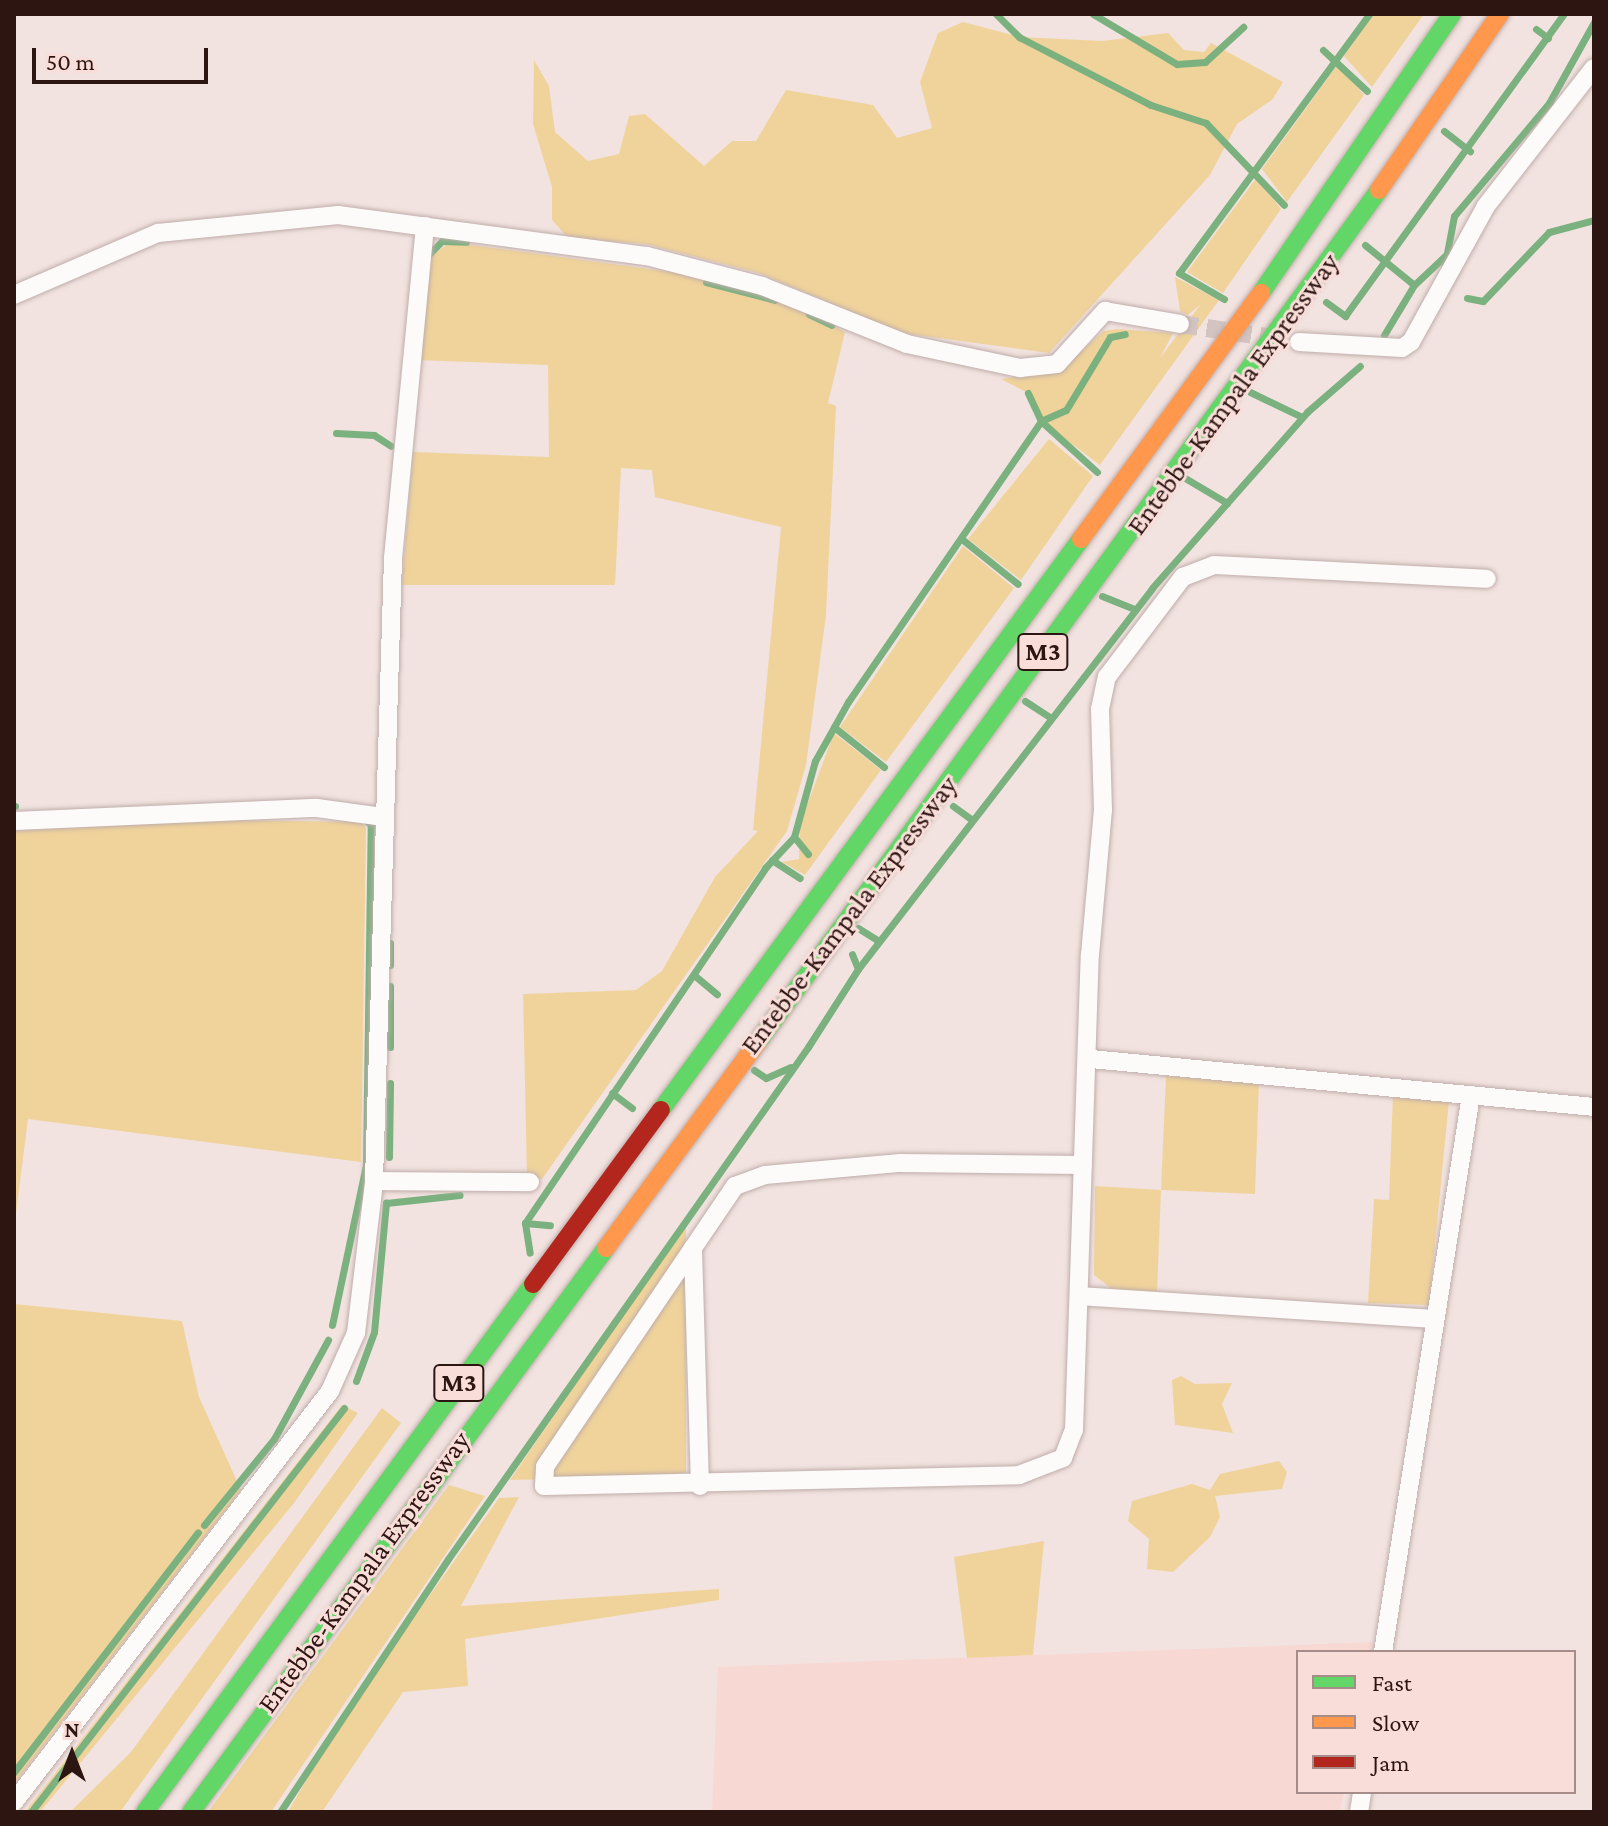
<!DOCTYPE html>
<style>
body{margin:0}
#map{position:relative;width:1608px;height:1826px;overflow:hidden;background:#f2e3e0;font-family:"Crimson Pro",serif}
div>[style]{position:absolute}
.built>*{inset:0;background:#f8d8d3}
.green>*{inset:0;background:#f0d39b}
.stream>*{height:7px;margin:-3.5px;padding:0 3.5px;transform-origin:3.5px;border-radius:3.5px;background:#7bb17f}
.street-tunnel>*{height:18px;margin-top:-9px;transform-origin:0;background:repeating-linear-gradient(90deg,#d4c4c1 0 18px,transparent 0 27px)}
.roads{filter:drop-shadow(0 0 2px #bfadaa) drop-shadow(0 0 2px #bfadaa)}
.street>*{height:18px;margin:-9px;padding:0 9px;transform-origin:9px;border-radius:9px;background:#fdfbfa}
.fast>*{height:18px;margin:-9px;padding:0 9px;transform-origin:9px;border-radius:9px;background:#63d668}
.slow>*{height:18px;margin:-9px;padding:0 9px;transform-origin:9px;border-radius:9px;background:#ff974d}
.jam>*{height:18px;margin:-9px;padding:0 9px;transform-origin:9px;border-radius:9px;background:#b3261e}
span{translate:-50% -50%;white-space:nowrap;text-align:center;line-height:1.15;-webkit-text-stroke:6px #f9ddd9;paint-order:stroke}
.shield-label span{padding:2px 6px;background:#f9ddd9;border:2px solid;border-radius:6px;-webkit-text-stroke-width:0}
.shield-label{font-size:26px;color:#2d1512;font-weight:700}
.street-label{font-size:28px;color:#2d1512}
.frame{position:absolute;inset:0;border:16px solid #2d1512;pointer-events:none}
.legend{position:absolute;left:1296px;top:1650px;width:280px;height:144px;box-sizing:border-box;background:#f9ddd9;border:2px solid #a78d89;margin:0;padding:10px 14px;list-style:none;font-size:24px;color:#2d1512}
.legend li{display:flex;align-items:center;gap:16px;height:40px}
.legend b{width:40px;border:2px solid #a78d89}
.north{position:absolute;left:32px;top:1714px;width:80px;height:80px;-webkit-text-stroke:6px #f9ddd9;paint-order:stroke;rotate:0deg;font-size:22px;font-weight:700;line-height:32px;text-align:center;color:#2d1512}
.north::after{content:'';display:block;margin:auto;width:28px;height:36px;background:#2d1512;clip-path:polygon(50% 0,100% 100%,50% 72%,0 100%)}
.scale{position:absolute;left:32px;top:48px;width:176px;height:36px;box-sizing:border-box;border:4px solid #2d1512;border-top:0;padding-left:10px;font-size:24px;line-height:28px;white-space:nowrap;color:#2d1512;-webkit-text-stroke:6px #f9ddd9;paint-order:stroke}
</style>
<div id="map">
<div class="built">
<div style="clip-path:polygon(1374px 1642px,1372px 1652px,1298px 1652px,1298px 1792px,1344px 1792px,1340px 1812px,712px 1812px,718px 1667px)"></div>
</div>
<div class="green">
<div style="clip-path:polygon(1374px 14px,1424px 14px,1372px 87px,1344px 56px)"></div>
<div style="clip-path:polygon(963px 22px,1020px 37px,1102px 41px,1168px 33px,1184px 50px,1204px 52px,1211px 43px,1283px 82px,1273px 99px,1237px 124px,1210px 175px,1049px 353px,902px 333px,759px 273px,646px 244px,568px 238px,552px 220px,552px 187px,533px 124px,534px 60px,549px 86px,555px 132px,588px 161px,619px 154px,629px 116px,645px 114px,704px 166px,732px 141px,756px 141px,786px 90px,873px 105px,897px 138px,932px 128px,920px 82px,938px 33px)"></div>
<div style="clip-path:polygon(1338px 64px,1364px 95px,1287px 202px,1262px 169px)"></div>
<div style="clip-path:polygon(1257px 177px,1281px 209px,1223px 293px,1187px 272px)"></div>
<div style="clip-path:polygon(450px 242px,686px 274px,784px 302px,845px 332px,828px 403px,836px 406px,826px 615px,806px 765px,787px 831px,542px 1179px,527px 1177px,523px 994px,636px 990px,662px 971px,715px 877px,758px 831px,753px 830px,781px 527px,655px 497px,652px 470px,621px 468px,615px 585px,402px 585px,413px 452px,549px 457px,548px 365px,416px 360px,429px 258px)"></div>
<div style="clip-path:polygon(1175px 277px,1219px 300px,1100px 465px,1041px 421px,1028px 393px,1001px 379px,1060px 370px,1104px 331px,1117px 329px,1173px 333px,1160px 358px,1201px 304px,1188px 315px,1180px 311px)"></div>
<div style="clip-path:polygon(1049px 439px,1093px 476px,1021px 580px,968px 539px)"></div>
<div style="clip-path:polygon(963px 546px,1014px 588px,886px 762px,840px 727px)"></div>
<div style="clip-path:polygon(834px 733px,881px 770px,805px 875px,782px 862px,799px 859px,800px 824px)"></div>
<div style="clip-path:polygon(219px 820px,362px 822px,366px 829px,361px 1162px,28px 1119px,14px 1229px,14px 831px)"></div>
<div style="clip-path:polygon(1166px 1076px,1259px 1081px,1255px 1194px,1161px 1190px,1157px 1293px,1117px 1293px,1094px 1275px,1095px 1186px,1161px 1190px)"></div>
<div style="clip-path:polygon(1393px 1094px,1449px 1101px,1429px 1305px,1368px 1303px,1374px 1199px,1389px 1200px)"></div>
<div style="clip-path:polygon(686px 1224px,686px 1476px,510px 1480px)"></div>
<div style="clip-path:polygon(14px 1304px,182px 1321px,199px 1397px,241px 1490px,14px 1784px)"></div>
<div style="clip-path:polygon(1181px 1376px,1195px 1384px,1232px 1383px,1222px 1404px,1233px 1433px,1175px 1425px,1172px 1380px)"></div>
<div style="clip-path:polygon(342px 1405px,358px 1413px,294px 1503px,40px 1812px,25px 1812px)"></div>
<div style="clip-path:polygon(382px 1408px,401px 1423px,120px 1812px,70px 1812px,131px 1752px)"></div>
<div style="clip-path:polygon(1279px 1461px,1287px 1472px,1282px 1489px,1215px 1496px,1220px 1517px,1210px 1537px,1173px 1572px,1147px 1569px,1149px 1539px,1128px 1521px,1132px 1501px,1192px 1484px,1210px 1490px,1220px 1474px)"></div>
<div style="clip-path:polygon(449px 1485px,485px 1496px,271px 1812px,208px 1812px)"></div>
<div style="clip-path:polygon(519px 1497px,461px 1606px,719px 1589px,719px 1600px,465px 1639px,468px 1686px,403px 1692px,322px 1812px,288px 1812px,341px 1720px,499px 1498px)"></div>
<div style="clip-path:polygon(1044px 1541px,1033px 1655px,967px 1658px,954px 1557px)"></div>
</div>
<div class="stream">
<div style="left:996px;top:14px;width:33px;rotate:45deg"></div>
<div style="left:1019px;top:37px;width:148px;rotate:27.3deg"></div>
<div style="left:1151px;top:105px;width:58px;rotate:18.1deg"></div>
<div style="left:1206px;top:123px;width:113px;rotate:46.4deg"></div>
<div style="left:1093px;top:14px;width:98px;rotate:30.8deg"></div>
<div style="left:1177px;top:64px;width:28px;rotate:-4deg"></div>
<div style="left:1205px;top:62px;width:52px;rotate:-42.6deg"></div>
<div style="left:1536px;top:29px;width:15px;rotate:37deg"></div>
<div style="left:1323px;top:50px;width:60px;rotate:43deg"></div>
<div style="left:1444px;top:131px;width:33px;rotate:38deg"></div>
<div style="left:1365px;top:245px;width:63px;rotate:39.2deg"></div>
<div style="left:428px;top:255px;width:20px;rotate:-45deg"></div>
<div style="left:442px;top:241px;width:24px;rotate:2deg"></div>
<div style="left:1444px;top:269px;width:54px;rotate:-79.3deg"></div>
<div style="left:1454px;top:216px;width:148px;rotate:-49.9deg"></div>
<div style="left:1549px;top:103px;width:93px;rotate:-60.9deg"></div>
<div style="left:706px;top:282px;width:71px;rotate:14.6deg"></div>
<div style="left:1467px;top:298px;width:16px;rotate:11deg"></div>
<div style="left:1483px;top:301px;width:95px;rotate:-46.3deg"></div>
<div style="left:1549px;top:232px;width:47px;rotate:-14.9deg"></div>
<div style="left:1224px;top:299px;width:52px;rotate:-150deg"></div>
<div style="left:1179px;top:273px;width:321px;rotate:-53.7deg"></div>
<div style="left:1326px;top:302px;width:24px;rotate:36deg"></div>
<div style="left:1345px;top:316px;width:373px;rotate:-54.1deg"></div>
<div style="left:809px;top:314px;width:25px;rotate:26deg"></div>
<div style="left:1384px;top:335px;width:58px;rotate:-59deg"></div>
<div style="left:1414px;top:285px;width:44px;rotate:-43.2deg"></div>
<div style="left:1250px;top:392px;width:58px;rotate:25.7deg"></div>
<div style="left:336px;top:433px;width:38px;rotate:3deg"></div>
<div style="left:374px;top:435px;width:20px;rotate:33deg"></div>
<div style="left:1097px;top:472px;width:76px;rotate:-137.7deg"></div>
<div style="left:1041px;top:421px;width:27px;rotate:-24deg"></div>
<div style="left:1066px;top:410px;width:85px;rotate:-58.9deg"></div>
<div style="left:1110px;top:337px;width:15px;rotate:-11deg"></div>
<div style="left:1185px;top:478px;width:49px;rotate:30.8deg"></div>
<div style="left:963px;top:540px;width:70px;rotate:38.7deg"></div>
<div style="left:1102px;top:596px;width:35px;rotate:22deg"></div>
<div style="left:1025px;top:701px;width:30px;rotate:33deg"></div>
<div style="left:834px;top:727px;width:64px;rotate:38.7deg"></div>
<div style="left:14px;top:806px;width:1px"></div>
<div style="left:953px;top:806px;width:24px;rotate:36deg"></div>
<div style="left:808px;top:854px;width:22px;rotate:-129deg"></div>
<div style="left:794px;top:837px;width:79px;rotate:-74.6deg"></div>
<div style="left:815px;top:761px;width:68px;rotate:-60.8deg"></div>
<div style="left:848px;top:702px;width:341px;rotate:-55.5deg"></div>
<div style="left:1041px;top:421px;width:31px;rotate:-115deg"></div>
<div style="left:772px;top:860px;width:33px;rotate:33deg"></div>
<div style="left:858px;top:928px;width:25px;rotate:32deg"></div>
<div style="left:390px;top:965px;width:22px;rotate:-90deg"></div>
<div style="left:858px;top:969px;width:481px;rotate:-52.3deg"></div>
<div style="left:1152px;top:588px;width:235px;rotate:-48.6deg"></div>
<div style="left:1307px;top:412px;width:70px;rotate:-41deg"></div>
<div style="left:694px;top:975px;width:30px;rotate:40deg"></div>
<div style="left:390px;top:986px;width:61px;rotate:90deg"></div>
<div style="left:754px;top:1070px;width:14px;rotate:34deg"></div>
<div style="left:766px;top:1078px;width:27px;rotate:-24deg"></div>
<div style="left:612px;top:1093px;width:25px;rotate:37deg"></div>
<div style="left:389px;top:1157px;width:74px;rotate:-89.2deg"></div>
<div style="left:525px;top:1223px;width:429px;rotate:-55.9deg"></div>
<div style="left:765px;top:868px;width:42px;rotate:-46.9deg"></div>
<div style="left:525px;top:1223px;width:30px;rotate:81deg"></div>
<div style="left:525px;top:1223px;width:25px;rotate:5deg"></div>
<div style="left:332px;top:1325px;width:164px;rotate:-78deg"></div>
<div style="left:366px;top:1165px;width:340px;rotate:-89.2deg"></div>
<div style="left:371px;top:825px;width:8px;rotate:-135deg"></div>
<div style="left:356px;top:1381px;width:52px;rotate:-69.8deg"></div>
<div style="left:374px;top:1332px;width:130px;rotate:-84.7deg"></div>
<div style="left:386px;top:1203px;width:74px;rotate:-6.2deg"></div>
<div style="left:204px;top:1525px;width:111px;rotate:-50.9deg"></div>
<div style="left:274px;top:1439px;width:113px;rotate:-61.4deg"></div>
<div style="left:14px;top:1772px;width:302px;rotate:-52.5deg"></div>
<div style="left:31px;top:1812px;width:511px;rotate:-52.23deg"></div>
<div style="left:280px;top:1812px;width:304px;rotate:-56.4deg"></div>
<div style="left:448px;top:1559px;width:626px;rotate:-54.89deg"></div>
<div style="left:808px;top:1047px;width:93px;rotate:-57.3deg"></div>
<div style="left:858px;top:969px;width:16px;rotate:-112deg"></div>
</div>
<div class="street-tunnel">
<div style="left:1180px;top:324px;width:101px;rotate:8.5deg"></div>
</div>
<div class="roads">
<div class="street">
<div style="left:425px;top:226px;width:334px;rotate:95.5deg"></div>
<div style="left:393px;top:558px;width:623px;rotate:91.75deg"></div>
<div style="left:374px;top:1181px;width:156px;rotate:0.4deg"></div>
<div style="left:14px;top:295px;width:157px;rotate:-23.3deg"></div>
<div style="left:158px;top:233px;width:181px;rotate:-5.7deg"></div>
<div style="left:338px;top:215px;width:312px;rotate:7.6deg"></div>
<div style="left:647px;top:256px;width:119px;rotate:14.6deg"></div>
<div style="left:762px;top:286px;width:156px;rotate:21.8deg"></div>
<div style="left:907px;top:344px;width:116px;rotate:12deg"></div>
<div style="left:1020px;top:368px;width:37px;rotate:-6deg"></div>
<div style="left:1057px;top:364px;width:72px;rotate:-47.8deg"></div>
<div style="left:1105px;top:311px;width:76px;rotate:9.8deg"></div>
<div style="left:1299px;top:342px;width:103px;rotate:3.3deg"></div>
<div style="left:1402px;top:348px;width:11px;rotate:-34deg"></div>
<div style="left:1411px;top:342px;width:155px;rotate:-61.1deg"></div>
<div style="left:1486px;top:206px;width:175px;rotate:-52deg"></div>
<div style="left:14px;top:821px;width:303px;rotate:-2.5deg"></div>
<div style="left:317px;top:808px;width:68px;rotate:7.7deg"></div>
<div style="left:1091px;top:1059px;width:505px;rotate:5.45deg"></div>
<div style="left:693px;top:1248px;width:264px;rotate:124.1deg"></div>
<div style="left:545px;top:1467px;width:19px;rotate:93deg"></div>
<div style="left:544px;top:1486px;width:475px;rotate:-1.3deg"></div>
<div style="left:1019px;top:1475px;width:47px;rotate:-21.1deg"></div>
<div style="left:1063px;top:1458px;width:30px;rotate:-69deg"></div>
<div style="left:1074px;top:1430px;width:475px;rotate:-88.1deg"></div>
<div style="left:1090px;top:955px;width:146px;rotate:-84.9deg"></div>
<div style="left:1103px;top:810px;width:101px;rotate:-91.7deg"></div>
<div style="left:1100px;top:709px;width:33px;rotate:-78deg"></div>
<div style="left:1107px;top:677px;width:126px;rotate:-52.8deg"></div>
<div style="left:1183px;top:577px;width:33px;rotate:-21deg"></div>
<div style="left:1214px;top:565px;width:273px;rotate:2.9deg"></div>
<div style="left:1080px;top:1296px;width:354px;rotate:3.7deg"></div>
<div style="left:700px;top:1486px;width:238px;rotate:-91.7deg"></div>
<div style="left:693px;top:1248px;width:75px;rotate:-55.9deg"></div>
<div style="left:735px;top:1186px;width:32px;rotate:-20deg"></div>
<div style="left:765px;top:1175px;width:136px;rotate:-5.1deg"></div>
<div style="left:900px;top:1163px;width:183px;rotate:0.6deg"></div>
<div style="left:1383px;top:1652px;width:564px;rotate:-81.02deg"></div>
<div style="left:14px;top:1802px;width:518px;rotate:-52.44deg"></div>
<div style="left:330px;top:1391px;width:64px;rotate:-65.9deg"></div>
<div style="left:356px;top:1333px;width:153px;rotate:-83.2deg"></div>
<div style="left:1359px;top:1812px;width:20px;rotate:-81deg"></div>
</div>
<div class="fast">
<div style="left:1261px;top:293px;width:338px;rotate:-55.6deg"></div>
<div style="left:758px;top:1042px;width:1054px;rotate:-53.91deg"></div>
<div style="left:661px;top:1110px;width:709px;rotate:-53.66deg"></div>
<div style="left:145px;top:1812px;width:655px;rotate:-53.69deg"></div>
<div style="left:191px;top:1812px;width:700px;rotate:-53.65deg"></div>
</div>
<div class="slow">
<div style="left:1379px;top:190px;width:214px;rotate:-55.5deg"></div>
<div style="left:1081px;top:539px;width:305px;rotate:-53.8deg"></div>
<div style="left:606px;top:1248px;width:256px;rotate:-53.6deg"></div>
</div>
<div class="jam">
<div style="left:533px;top:1284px;width:216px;rotate:-53.7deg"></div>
</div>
</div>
<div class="shield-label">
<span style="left:1043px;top:652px">M3</span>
<span style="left:459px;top:1383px">M3</span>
</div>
<div class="street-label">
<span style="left:1233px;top:394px;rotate:-54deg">Entebbe-Kampala Expressway</span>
<span style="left:849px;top:915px;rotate:-53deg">Entebbe-Kampala Expressway</span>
<span style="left:364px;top:1572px;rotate:-54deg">Entebbe-Kampala Expressway</span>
</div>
<div class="frame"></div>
<ul class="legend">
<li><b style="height:10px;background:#63d668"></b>Fast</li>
<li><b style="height:10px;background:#ff974d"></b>Slow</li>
<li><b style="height:10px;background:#b3261e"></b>Jam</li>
</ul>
<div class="north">N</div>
<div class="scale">50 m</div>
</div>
